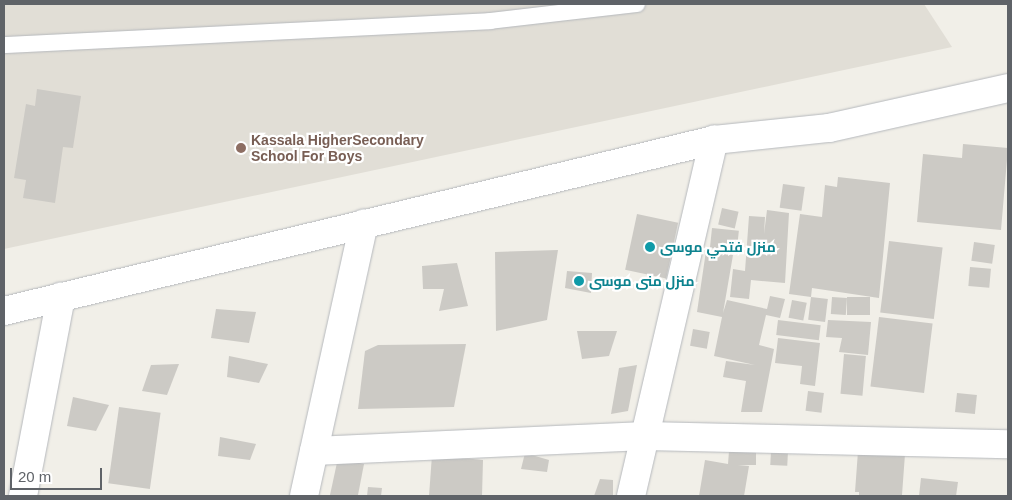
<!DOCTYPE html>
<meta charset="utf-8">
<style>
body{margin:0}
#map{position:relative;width:1012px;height:500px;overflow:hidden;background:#f1efe8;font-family:Helvetica,Cairo,sans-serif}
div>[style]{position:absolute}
.education>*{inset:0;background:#e1ded6}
.building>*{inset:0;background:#cccac5;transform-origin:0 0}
.roads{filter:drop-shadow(0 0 1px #b5b8bc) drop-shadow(0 0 1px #b5b8bc)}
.service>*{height:16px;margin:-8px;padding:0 8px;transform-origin:8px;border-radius:8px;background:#fff}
.minor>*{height:28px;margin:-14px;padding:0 14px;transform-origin:14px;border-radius:14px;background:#fff}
.dots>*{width:14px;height:14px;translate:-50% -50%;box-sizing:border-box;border:2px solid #fff;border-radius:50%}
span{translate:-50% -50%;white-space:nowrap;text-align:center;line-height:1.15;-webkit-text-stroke:4.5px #fff;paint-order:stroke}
.education-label{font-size:14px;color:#785e54;font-weight:700}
.left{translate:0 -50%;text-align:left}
.culture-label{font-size:14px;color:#0d838f;font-weight:700}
.frame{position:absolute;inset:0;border:5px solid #5f6368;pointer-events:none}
.scale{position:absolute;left:10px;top:468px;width:92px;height:22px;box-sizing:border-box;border:2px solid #5f6368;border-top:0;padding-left:6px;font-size:15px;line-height:18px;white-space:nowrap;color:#5f6368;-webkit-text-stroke:4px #fff;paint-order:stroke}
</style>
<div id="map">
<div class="education">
<div style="clip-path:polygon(4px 4px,924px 4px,952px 47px,4px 249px)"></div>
</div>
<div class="building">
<div style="clip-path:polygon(37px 89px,81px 96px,73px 148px,63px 147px,55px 203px,23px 198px,26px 180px,14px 178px,26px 104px,35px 106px)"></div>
<div style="clip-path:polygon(963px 144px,1008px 148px,1001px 230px,917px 222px,923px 154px,962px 158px)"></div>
<div style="clip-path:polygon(838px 177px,890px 183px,879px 298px,812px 288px,811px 297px,789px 294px,800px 214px,822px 217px,825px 185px,837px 187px)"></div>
<div style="left:783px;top:184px;width:22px;height:24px;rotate:8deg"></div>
<div style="left:722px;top:208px;width:17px;height:17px;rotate:13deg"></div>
<div style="clip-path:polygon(767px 210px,789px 213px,785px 283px,751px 280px,749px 299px,730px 297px,733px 269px,745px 271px,749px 216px,765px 217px,764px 234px)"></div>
<div style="left:637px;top:214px;width:42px;height:57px;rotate:12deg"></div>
<div style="left:712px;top:228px;width:27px;height:20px;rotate:6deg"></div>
<div style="left:889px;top:241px;width:54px;height:72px;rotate:7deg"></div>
<div style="left:974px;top:242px;width:21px;height:19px;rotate:8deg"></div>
<div style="clip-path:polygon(558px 250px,547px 320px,496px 331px,495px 252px)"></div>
<div style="clip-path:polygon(706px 251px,733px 255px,723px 313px,727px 300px,767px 309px,770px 296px,785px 299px,780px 318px,766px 315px,759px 345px,774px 349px,762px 412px,741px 412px,746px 381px,723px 377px,726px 361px,755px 365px,714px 356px,722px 317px,697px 312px)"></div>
<div style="clip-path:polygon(457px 263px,468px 306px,439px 311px,444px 289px,423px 289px,422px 266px)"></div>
<div style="left:970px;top:267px;width:21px;height:19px;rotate:5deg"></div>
<div style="clip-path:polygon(567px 271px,592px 273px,591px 293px,565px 288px)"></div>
<div style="left:811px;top:297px;width:17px;height:23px;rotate:7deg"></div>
<div style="left:832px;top:297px;width:15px;height:17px;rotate:4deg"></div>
<div style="left:870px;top:297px;width:18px;height:23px;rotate:90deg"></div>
<div style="left:792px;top:300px;width:15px;height:18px;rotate:11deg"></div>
<div style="clip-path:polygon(216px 309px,256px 312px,249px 343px,211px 338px)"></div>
<div style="left:879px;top:317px;width:54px;height:70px;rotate:7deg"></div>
<div style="left:778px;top:320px;width:43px;height:15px;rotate:7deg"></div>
<div style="clip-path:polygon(828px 320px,871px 322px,868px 355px,839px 352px,842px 338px,826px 337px)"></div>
<div style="left:693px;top:329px;width:17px;height:17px;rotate:10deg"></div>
<div style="clip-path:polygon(577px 331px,617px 331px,609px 356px,582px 359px)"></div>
<div style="clip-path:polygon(778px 338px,820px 343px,815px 386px,800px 384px,802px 366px,775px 363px)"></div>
<div style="clip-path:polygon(466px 344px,454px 407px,358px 409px,365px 351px,378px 345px)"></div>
<div style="left:844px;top:354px;width:22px;height:40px;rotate:5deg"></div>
<div style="clip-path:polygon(229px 356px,268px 364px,259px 383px,227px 377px)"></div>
<div style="clip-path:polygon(179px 364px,167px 395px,142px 391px,151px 365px)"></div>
<div style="clip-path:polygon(637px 365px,628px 411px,611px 414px,619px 368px)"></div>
<div style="left:808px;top:391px;width:16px;height:20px;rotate:7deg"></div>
<div style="left:957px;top:393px;width:20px;height:19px;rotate:6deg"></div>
<div style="clip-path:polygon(73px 397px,109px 405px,96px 431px,67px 426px)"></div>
<div style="left:119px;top:407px;width:42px;height:77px;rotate:8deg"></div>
<div style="clip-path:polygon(220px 437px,256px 444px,250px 460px,218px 456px)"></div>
<div style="clip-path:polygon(729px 451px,756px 452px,756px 465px,738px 465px,749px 466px,744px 496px,699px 496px,705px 460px,728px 464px)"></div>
<div style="left:771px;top:451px;width:17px;height:14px;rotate:3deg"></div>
<div style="clip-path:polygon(858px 451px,905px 454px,902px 495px,859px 496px,859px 492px,855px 492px)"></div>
<div style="clip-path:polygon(525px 453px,549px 460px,547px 472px,521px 469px)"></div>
<div style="clip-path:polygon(432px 455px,483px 460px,482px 496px,429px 496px)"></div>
<div style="clip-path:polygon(338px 458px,364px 464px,358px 495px,330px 495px)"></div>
<div style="clip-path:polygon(921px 478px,958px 482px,956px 496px,919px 496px)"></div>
<div style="clip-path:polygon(600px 479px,613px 480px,613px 496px,594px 496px)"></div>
<div style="clip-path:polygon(368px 487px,382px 488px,381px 496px,367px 496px)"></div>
</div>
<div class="roads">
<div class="service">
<div style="left:4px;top:45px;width:487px;rotate:-2.8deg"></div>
<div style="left:490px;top:21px;width:148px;rotate:-6.6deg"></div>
</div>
<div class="minor">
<div style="left:4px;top:311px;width:730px;rotate:-13.54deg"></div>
<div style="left:714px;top:140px;width:116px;rotate:-6deg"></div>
<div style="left:829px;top:128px;width:183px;rotate:-12.6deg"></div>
<div style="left:314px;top:451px;width:331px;rotate:-2.6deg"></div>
<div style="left:645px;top:436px;width:363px;rotate:1.3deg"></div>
<div style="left:23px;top:496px;width:203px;rotate:-79.2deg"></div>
<div style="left:304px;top:496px;width:279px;rotate:-77.6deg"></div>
<div style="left:631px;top:496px;width:366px;rotate:-76.9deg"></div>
</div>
</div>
<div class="dots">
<div style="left:241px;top:148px;background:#8d6e63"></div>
<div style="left:650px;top:247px;background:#0f9aa8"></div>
<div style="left:579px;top:281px;background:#0f9aa8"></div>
</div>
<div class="education-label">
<span class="left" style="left:251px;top:148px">Kassala HigherSecondary<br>School For Boys</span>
</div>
<div class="culture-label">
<span class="left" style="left:660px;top:247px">منزل فتحي موسى</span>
<span class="left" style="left:589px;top:281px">منزل منى موسى</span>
</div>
<div class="frame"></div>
<div class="scale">20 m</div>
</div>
